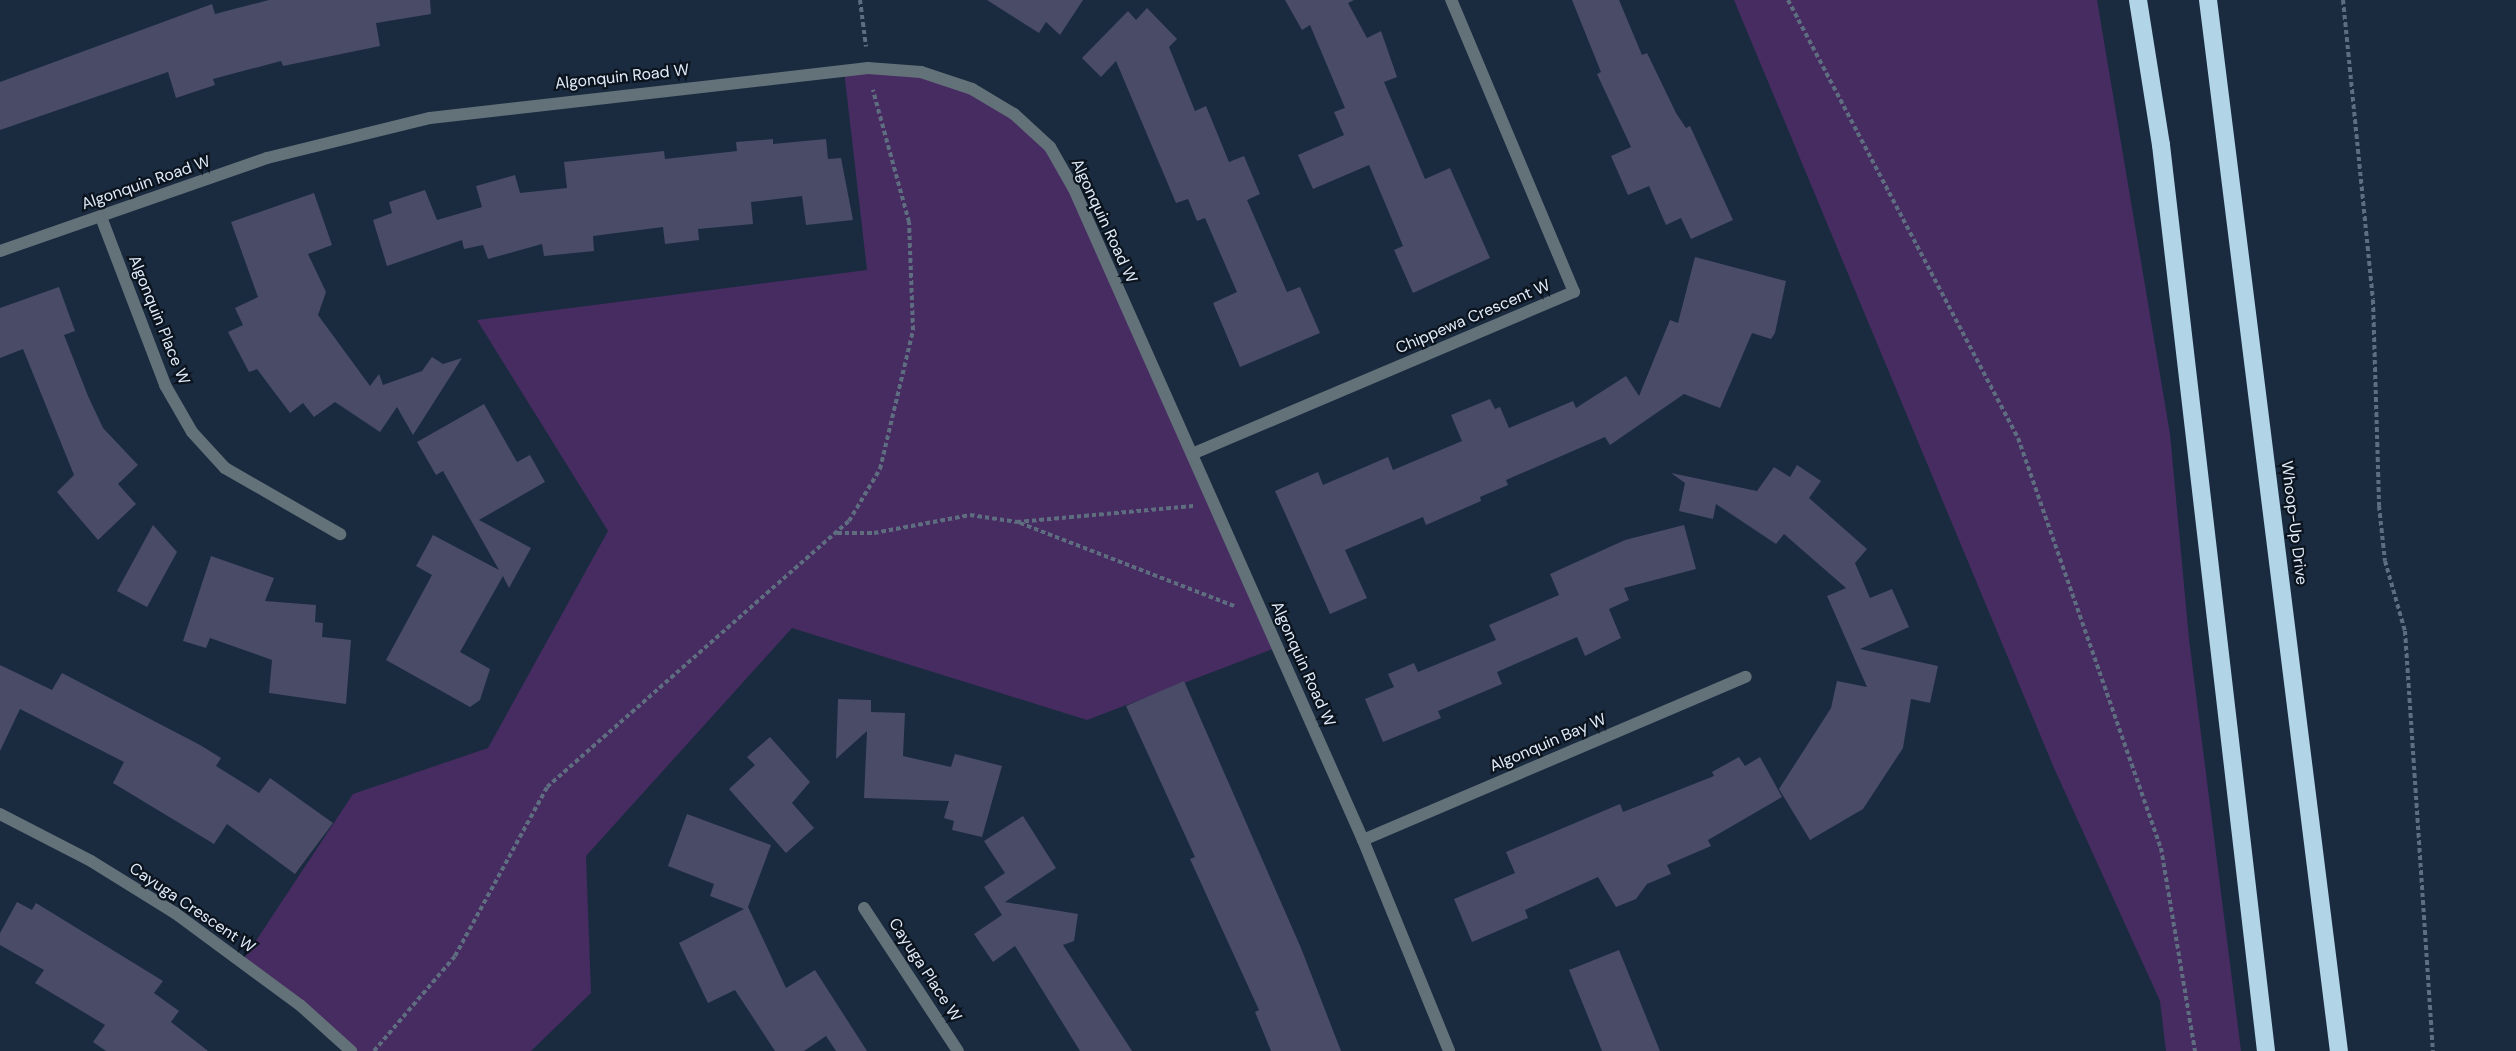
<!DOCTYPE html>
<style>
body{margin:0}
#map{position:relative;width:2516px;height:1051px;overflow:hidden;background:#1a2b40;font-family:"DM Sans",sans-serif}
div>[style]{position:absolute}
.green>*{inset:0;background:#462c61}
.building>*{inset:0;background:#494b67}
.path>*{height:4px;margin-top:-2px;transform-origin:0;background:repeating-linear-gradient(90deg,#5e6d80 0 4.5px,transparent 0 7.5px)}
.minor>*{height:12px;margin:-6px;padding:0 6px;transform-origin:6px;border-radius:6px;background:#637179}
.motorway>*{height:18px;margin:-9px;padding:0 9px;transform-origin:9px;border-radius:9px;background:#b1d5e7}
span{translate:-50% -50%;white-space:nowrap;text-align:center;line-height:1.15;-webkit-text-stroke:4.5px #0b131d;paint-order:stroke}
.street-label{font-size:16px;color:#e1ecfb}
</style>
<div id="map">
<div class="green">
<div style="clip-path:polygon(1734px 0,2097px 0,2170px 434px,2189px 639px,2241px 1051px,2166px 1051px,2160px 1001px,2054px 768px)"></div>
<div style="clip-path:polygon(844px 70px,921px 72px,972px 89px,1050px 147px,1278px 647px,1087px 720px,792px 628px,586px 856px,591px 993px,531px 1051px,351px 1051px,242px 962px,353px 794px,488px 748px,608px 531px,477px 320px,867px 270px)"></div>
</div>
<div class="building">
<div style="clip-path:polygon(269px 0,430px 0,431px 14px,376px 23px,380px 46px,283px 66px,281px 61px,213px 79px,215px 85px,176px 98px,168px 72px,0 130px,0 82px,212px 4px,215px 14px)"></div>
<div style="clip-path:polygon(987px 0,1083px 0,1060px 35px,1046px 22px,1039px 33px)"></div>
<div style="clip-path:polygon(1285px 0,1354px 0,1348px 3px,1367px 38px,1381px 31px,1397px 77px,1384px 82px,1425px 179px,1450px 168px,1490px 258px,1413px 293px,1394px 250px,1403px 246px,1369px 165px,1313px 189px,1298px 155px,1344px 135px,1334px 112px,1345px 108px,1310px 25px,1302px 30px)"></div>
<div style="clip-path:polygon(1572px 0,1619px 0,1642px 55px,1647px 53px,1676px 113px,1686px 128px,1690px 126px,1733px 220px,1691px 239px,1681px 218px,1666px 225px,1649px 186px,1628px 195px,1611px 156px,1631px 147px,1597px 74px,1601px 72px)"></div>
<div style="clip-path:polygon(1147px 8px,1177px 39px,1169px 47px,1195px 111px,1206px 106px,1229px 162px,1244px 156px,1260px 194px,1247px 200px,1287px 292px,1300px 287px,1320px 333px,1240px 367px,1213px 303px,1237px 292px,1205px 218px,1197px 221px,1188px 199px,1176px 203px,1116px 61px,1101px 77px,1082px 58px,1128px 11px,1136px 20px)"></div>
<div style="clip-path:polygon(773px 139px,773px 144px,826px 139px,828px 159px,841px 158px,853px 220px,806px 225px,802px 196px,751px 202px,753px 224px,698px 229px,699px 240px,665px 244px,663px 227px,593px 236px,594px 251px,544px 256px,542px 244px,488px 259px,483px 245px,464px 249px,462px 240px,387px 266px,373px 220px,392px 213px,389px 202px,425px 190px,437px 220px,482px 207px,476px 186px,515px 175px,520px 193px,567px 188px,564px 162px,664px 151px,665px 159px,737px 151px,736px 142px)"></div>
<div style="clip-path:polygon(314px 193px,332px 245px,308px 254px,326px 292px,318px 315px,370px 386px,379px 374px,383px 385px,422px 371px,432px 357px,443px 364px,462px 358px,413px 435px,397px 407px,380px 432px,335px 402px,314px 417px,303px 403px,290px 413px,257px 369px,249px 372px,228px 332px,243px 325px,235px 308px,258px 297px,231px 222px)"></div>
<div style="clip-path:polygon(1695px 257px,1786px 281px,1775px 333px,1771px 339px,1752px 333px,1720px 408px,1684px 394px,1610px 445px,1605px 437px,1506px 480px,1508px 485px,1480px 497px,1481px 501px,1426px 525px,1423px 517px,1345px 550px,1367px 598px,1330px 614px,1275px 491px,1318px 472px,1323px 485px,1388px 457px,1393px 470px,1462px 441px,1451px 415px,1490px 399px,1495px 409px,1500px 407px,1509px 428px,1573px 401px,1576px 408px,1626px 376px,1639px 396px,1670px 320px,1678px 323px)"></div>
<div style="clip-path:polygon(59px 287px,75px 331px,64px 335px,88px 396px,103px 428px,138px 465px,118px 484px,136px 504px,98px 540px,57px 492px,74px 475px,23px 349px,0 358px,0 308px)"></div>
<div style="clip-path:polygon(484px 404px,517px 462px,530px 455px,545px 482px,479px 520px,531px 548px,509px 588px,503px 576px,460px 652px,490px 669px,480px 700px,470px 707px,386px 660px,432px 575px,416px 566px,433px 535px,499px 570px,443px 471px,436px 475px,417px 442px)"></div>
<div style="clip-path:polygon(1797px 465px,1821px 481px,1809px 498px,1867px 549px,1855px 563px,1870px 598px,1892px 589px,1909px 627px,1860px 649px,1938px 666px,1930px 703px,1911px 699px,1903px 748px,1863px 809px,1810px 840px,1779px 789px,1831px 708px,1837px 681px,1867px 687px,1827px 596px,1846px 588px,1784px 534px,1776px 544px,1716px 504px,1713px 519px,1679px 511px,1685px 483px,1671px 473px,1757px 491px,1774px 467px,1790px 477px)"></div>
<div style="clip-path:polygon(153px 525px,177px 552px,147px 607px,117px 591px)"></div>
<div style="clip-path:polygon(1684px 525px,1696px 569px,1624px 588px,1629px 600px,1609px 609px,1621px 638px,1585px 656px,1577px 637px,1497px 672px,1502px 684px,1438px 711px,1441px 718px,1383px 742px,1365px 699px,1394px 687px,1388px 674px,1414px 663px,1418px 672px,1496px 640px,1489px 625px,1559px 595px,1550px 574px,1625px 540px)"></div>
<div style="clip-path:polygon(211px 556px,274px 578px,265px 601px,316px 605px,315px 622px,323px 623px,322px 637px,351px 640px,346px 704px,269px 693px,272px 660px,210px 638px,206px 648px,183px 641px)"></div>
<div style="clip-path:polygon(0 665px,52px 690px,62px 673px,200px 745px,221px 758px,216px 766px,259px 793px,270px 778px,333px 823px,295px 874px,227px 824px,214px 844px,113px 783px,124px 762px,20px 709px,0 751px)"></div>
<div style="clip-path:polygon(1184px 681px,1301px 948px,1341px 1051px,1271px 1051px,1255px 1012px,1259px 1010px,1190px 859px,1195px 857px,1126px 706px)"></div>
<div style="clip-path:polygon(838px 699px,871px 700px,871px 712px,905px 713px,903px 756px,951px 767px,955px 754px,1002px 766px,982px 837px,952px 830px,954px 821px,944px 818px,949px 801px,864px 798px,867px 731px,836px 759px)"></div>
<div style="clip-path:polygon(770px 737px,810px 782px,792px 803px,814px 828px,786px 853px,729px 789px,755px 765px,747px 757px)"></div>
<div style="clip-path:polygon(1739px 757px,1745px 766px,1760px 757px,1782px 797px,1708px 840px,1711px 846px,1667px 865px,1671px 874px,1647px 884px,1636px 899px,1616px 907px,1598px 877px,1525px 910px,1528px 918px,1472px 942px,1454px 899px,1515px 873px,1506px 852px,1620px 804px,1623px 812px,1714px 776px,1712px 772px)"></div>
<div style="clip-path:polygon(687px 814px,771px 845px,748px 907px,786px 988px,815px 970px,867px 1051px,836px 1051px,826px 1036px,804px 1051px,775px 1051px,735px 990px,708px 1003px,679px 943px,744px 909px,710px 896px,714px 884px,668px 866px)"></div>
<div style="clip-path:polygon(1023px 816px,1056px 868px,1005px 902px,1078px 914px,1074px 941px,1063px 945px,1132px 1051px,1080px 1051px,1015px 946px,993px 962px,974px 934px,1002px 915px,984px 887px,1005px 873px,984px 841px)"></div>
<div style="clip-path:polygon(17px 902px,32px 910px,36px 903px,163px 981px,154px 993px,179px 1011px,171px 1022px,208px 1051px,106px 1051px,93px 1042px,105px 1025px,35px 983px,44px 970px,0 945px,0 933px)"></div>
<div style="clip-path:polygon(1619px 950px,1660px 1051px,1602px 1051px,1569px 970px)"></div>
</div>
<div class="path">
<div style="left:860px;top:0;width:47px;rotate:82.7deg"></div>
<div style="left:1788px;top:0;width:495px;rotate:62.3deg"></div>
<div style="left:2018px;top:438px;width:434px;rotate:70.8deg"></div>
<div style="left:2161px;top:848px;width:206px;rotate:80.5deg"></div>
<div style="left:2343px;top:0;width:301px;rotate:84.3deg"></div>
<div style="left:2373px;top:300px;width:206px;rotate:88.3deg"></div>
<div style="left:2379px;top:506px;width:55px;rotate:83.8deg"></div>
<div style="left:2385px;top:561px;width:73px;rotate:74.1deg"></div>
<div style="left:2405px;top:631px;width:421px;rotate:86.2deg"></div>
<div style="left:1020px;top:523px;width:230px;rotate:21.2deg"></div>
<div style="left:837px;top:533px;width:37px"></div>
<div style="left:874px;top:533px;width:98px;rotate:-10.6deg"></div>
<div style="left:970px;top:515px;width:48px;rotate:8.5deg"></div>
<div style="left:1017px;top:522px;width:177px;rotate:-5.2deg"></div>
<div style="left:374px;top:1051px;width:125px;rotate:-49.5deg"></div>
<div style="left:455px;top:956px;width:192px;rotate:-61.4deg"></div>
<div style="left:547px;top:787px;width:402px;rotate:-41.4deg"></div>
<div style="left:849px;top:521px;width:61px;rotate:-59.2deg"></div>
<div style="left:880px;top:469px;width:143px;rotate:-76.6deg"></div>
<div style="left:913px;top:330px;width:108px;rotate:-92.1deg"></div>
<div style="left:909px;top:222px;width:137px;rotate:-105.3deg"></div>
</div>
<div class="minor">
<div style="left:101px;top:217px;width:180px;rotate:69.1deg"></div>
<div style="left:165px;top:385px;width:54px;rotate:60.1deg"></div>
<div style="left:192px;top:432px;width:49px;rotate:47.5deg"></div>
<div style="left:225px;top:468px;width:133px;rotate:29.9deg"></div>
<div style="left:0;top:251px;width:283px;rotate:-19.2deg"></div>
<div style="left:267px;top:158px;width:168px;rotate:-13.8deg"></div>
<div style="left:430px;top:118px;width:441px;rotate:-6.5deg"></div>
<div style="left:868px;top:68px;width:53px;rotate:4.3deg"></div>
<div style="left:921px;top:72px;width:54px;rotate:18.4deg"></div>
<div style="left:972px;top:89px;width:49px;rotate:30.8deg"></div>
<div style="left:1014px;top:114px;width:49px;rotate:42.5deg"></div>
<div style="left:1050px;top:147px;width:48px;rotate:60.3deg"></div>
<div style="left:1074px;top:189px;width:712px;rotate:66.06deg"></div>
<div style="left:1363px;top:840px;width:228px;rotate:67.8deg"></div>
<div style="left:1192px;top:454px;width:415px;rotate:-23deg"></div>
<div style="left:1574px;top:292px;width:317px;rotate:-112.8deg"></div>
<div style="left:0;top:814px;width:102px;rotate:27.3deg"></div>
<div style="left:91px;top:861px;width:99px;rotate:31.8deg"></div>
<div style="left:175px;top:913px;width:155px;rotate:36.4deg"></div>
<div style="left:300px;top:1005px;width:69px;rotate:42deg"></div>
<div style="left:1363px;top:840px;width:416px;rotate:-23.1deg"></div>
<div style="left:864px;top:908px;width:171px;rotate:56.7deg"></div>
</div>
<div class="motorway">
<div style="left:2138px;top:0;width:147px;rotate:81deg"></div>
<div style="left:2161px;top:145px;width:912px;rotate:83.39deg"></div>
<div style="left:2208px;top:0;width:1059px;rotate:82.9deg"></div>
</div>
<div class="street-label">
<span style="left:622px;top:77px;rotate:-6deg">Algonquin Road W</span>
<span style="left:146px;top:183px;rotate:-19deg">Algonquin Road W</span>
<span style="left:1104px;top:221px;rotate:65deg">Algonquin Road W</span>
<span style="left:1473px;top:317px;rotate:-23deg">Chippewa Crescent W</span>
<span style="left:159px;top:320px;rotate:68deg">Algonquin Place W</span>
<span style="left:2294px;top:523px;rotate:83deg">Whoop-Up Drive</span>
<span style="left:1303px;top:664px;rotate:66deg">Algonquin Road W</span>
<span style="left:1548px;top:743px;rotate:-23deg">Algonquin Bay W</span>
<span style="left:192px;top:908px;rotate:34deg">Cayuga Crescent W</span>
<span style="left:925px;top:970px;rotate:57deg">Cayuga Place W</span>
</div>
</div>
